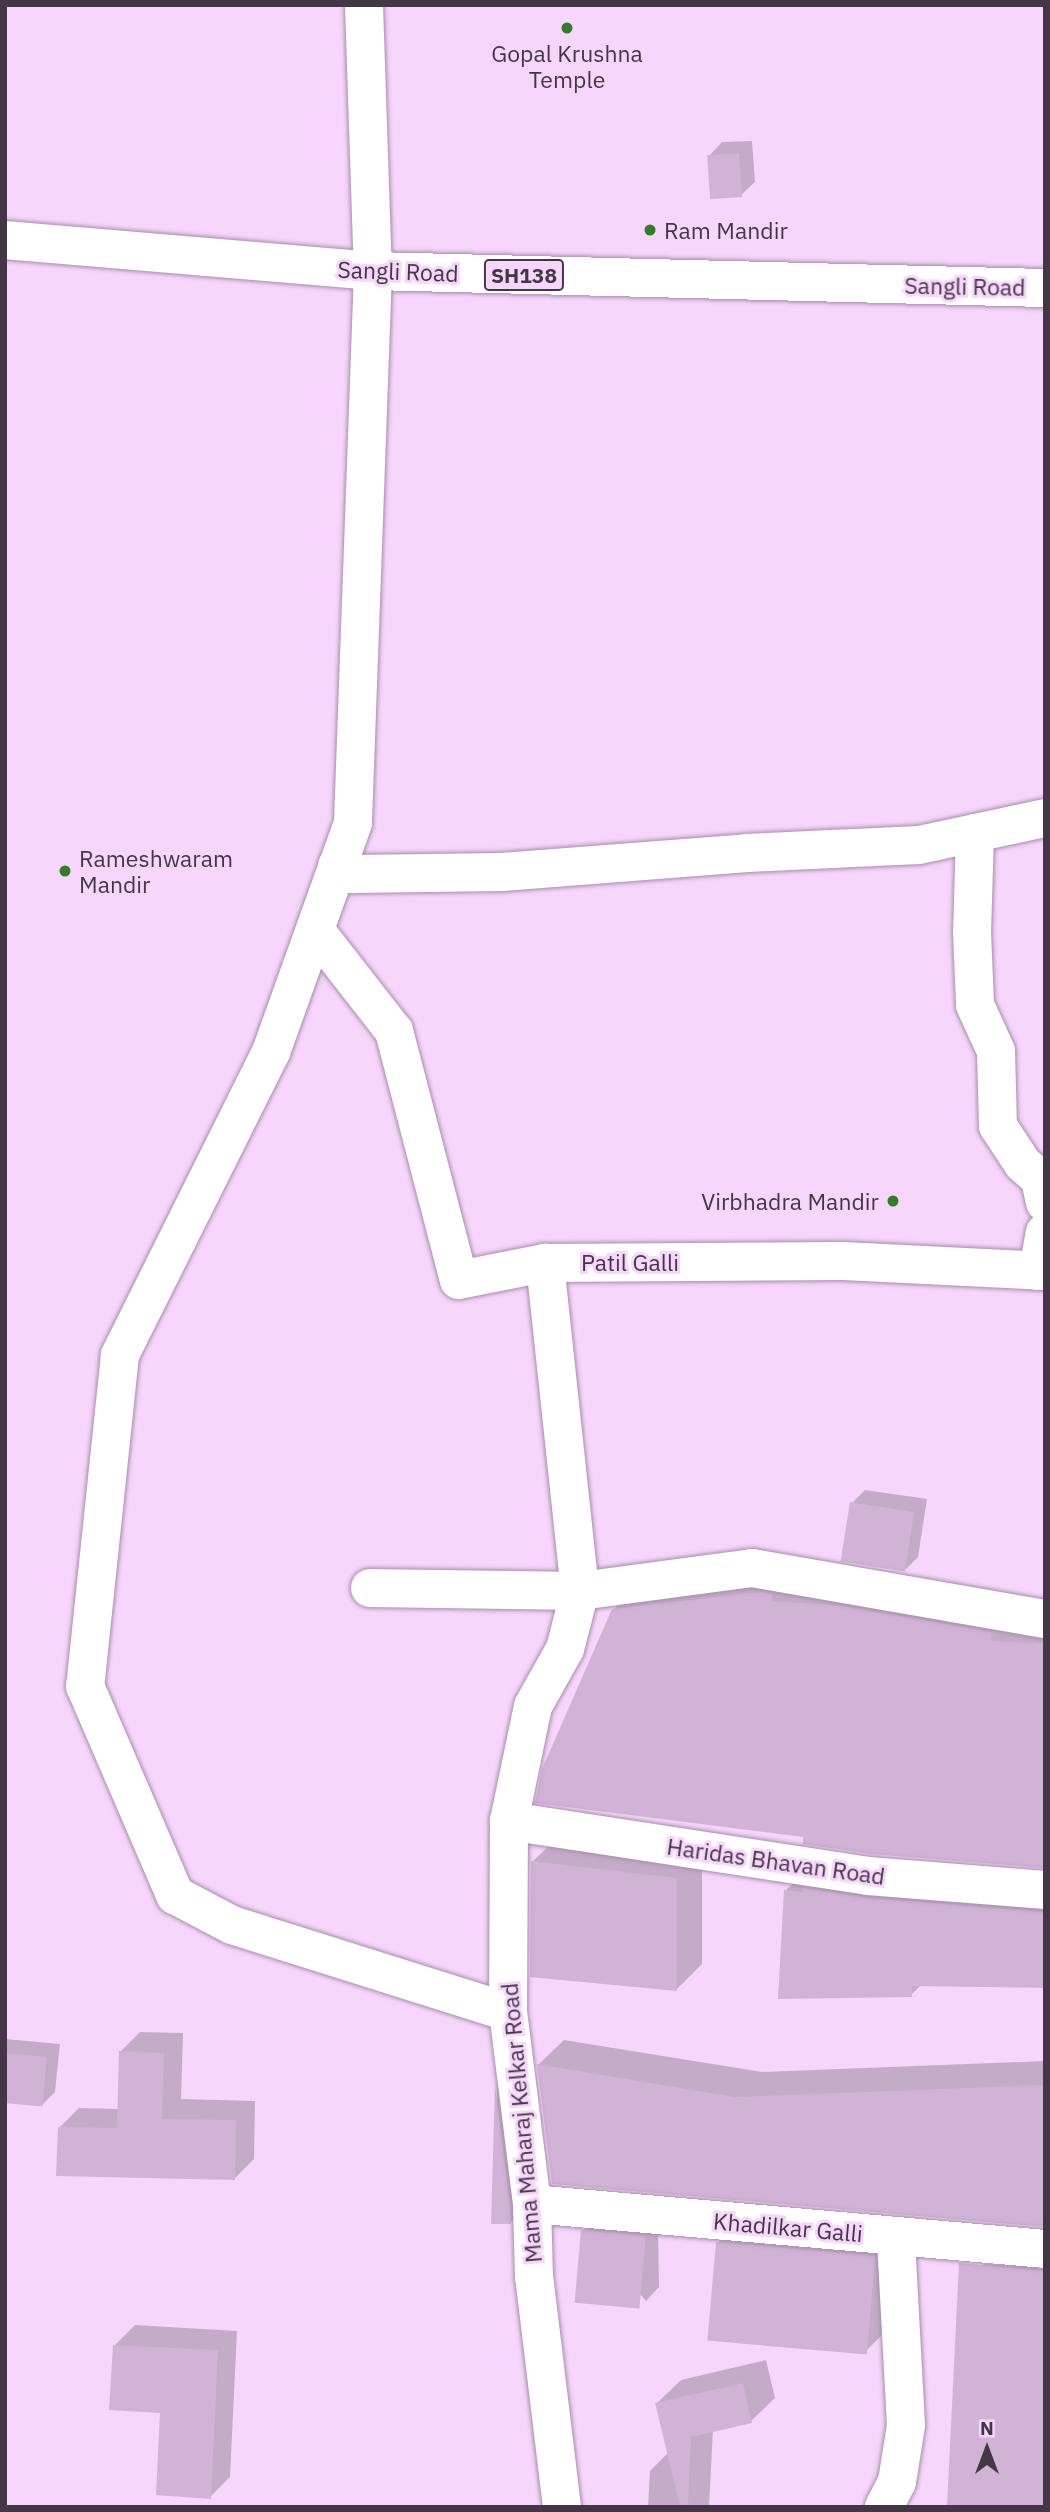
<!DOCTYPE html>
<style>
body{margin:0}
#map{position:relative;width:1050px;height:2512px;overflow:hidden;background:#f6d7fb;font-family:"IBM Plex Sans",sans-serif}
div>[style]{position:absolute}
.shadow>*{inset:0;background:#0003}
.building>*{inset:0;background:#d0b3d5;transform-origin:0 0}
.roads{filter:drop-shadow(0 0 2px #a98cae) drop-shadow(0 0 2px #a98cae)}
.minor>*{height:38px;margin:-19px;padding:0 19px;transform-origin:19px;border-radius:19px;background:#fff}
.trunk>*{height:38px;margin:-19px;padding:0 19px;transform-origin:19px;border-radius:19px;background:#fff}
.dots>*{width:19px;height:19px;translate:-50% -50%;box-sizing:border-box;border:4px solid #f6d7fb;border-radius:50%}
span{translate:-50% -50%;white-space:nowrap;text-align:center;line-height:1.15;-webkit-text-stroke:6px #f6d7fb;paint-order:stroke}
.shield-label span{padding:2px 5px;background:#f6d7fb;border:2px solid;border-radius:5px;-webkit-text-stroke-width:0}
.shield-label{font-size:21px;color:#433745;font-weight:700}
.poi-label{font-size:23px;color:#433745}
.left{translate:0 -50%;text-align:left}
.right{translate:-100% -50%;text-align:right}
.street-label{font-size:23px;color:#433745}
.frame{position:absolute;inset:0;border:7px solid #433745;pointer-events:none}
.north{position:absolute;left:952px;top:2414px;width:70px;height:70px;-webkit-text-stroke:5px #f6d7fb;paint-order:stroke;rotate:0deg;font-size:19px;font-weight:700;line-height:28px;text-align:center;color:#433745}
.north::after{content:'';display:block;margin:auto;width:24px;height:32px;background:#433745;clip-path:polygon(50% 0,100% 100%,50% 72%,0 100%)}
</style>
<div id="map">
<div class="shadow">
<div style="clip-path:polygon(752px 141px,755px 182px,741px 195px,709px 156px,722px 142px)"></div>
<div style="clip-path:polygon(865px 1490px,927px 1499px,918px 1557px,904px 1571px,852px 1503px)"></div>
<div style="clip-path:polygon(730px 1572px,1045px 1617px,1045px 1866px,805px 1836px,613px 1610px,639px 1584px)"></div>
<div style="clip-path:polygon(558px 1837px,702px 1853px,702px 1964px,676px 1990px,532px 1862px)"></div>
<div style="clip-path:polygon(806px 1871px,1045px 1891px,1045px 1986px,921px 1985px,911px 1995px,786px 1890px)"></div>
<div style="clip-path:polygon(140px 2032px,183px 2033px,181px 2099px,255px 2101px,254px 2159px,234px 2179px,59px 2128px,79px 2108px,119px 2109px,120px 2052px)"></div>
<div style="clip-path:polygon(5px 2039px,60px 2044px,55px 2092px,42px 2105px,5px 2102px)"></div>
<div style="clip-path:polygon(564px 2040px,762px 2072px,1045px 2061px,1045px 2225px,538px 2065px)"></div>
<div style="clip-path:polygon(520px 2064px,535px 2197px,510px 2223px,493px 2222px,497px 2087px)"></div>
<div style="clip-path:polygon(596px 2218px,658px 2223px,659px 2287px,646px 2301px,583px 2231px)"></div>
<div style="clip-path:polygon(737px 2223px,894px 2237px,887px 2330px,867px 2350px,717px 2243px)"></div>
<div style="clip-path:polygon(984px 2264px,1045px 2267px,1045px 2507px,959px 2289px)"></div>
<div style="clip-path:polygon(135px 2325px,237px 2331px,230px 2477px,210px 2497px,162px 2412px,115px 2345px)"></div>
<div style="clip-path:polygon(766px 2360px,775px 2398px,751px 2421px,713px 2430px,709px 2507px,648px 2507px,650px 2471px,669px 2452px,657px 2403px,681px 2380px)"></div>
</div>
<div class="building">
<div style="left:739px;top:153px;width:44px;height:32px;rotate:86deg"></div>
<div style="left:850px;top:1502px;width:65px;height:60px;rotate:9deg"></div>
<div style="clip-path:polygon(761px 1592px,772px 1594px,772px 1601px,835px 1605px,992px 1632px,991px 1641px,1045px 1643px,1045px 1868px,871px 1854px,803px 1844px,803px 1837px,535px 1803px,542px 1769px,612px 1609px)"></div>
<div style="clip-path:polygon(531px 1861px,677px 1878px,677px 1991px,530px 1977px)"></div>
<div style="clip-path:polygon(803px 1888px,866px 1898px,1045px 1912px,1045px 1988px,912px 1986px,912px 1997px,778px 1999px,784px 1890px,803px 1892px)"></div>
<div style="clip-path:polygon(119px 2051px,164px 2053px,162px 2119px,236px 2120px,235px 2180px,56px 2176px,58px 2127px,117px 2128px)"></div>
<div style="left:5px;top:2053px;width:42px;height:50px;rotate:5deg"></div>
<div style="clip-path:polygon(537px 2064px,735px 2097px,1045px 2085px,1045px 2227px,552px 2184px)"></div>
<div style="clip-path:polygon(495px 2086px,510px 2206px,511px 2224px,491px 2224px)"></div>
<div style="left:581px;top:2230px;width:65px;height:73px;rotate:5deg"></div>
<div style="left:716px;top:2242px;width:160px;height:99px;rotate:5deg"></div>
<div style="clip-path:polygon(959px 2263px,1045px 2271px,1045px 2507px,947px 2507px)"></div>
<div style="clip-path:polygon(113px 2345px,218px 2350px,211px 2499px,156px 2495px,160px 2413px,109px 2410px)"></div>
<div style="clip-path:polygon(743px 2383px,752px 2423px,691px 2437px,688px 2505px,680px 2506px,655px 2403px)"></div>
</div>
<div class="roads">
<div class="minor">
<div style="left:364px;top:5px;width:266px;rotate:88.1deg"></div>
<div style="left:373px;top:271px;width:552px;rotate:92.08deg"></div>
<div style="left:353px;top:823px;width:243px;rotate:109.7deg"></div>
<div style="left:271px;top:1052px;width:339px;rotate:116.5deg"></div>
<div style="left:120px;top:1355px;width:333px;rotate:96deg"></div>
<div style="left:85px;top:1686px;width:228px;rotate:66.7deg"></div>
<div style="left:175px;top:1895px;width:64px;rotate:27.8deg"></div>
<div style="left:232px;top:1925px;width:289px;rotate:17.5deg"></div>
<div style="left:975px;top:833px;width:99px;rotate:91.7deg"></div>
<div style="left:972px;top:932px;width:73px;rotate:87.6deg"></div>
<div style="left:975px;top:1005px;width:51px;rotate:65.5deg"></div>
<div style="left:996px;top:1051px;width:75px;rotate:88.5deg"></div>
<div style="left:998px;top:1126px;width:45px;rotate:56.7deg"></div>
<div style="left:1023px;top:1164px;width:23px;rotate:41deg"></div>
<div style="left:1040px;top:1179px;width:24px;rotate:78deg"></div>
<div style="left:337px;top:866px;width:18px;rotate:27deg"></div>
<div style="left:353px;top:874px;width:149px;rotate:-0.8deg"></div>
<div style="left:502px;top:872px;width:246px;rotate:-4.4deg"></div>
<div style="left:747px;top:853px;width:172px;rotate:-2.7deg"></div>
<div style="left:919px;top:845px;width:129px;rotate:-12.1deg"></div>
<div style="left:315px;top:930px;width:128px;rotate:52deg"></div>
<div style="left:394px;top:1031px;width:257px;rotate:75.4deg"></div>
<div style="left:459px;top:1280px;width:88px;rotate:-11.2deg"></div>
<div style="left:1038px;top:1271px;width:39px;rotate:-80deg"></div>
<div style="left:370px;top:1588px;width:210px;rotate:0.8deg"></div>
<div style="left:580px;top:1591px;width:330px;rotate:-96.1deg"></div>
<div style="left:545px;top:1263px;width:298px;rotate:-0.4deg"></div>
<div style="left:843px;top:1261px;width:202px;rotate:2.8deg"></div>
<div style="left:509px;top:1821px;width:363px;rotate:8.7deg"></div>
<div style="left:868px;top:1876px;width:178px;rotate:4.5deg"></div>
<div style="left:532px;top:2204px;width:515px;rotate:5.01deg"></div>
<div style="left:562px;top:2507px;width:232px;rotate:-96.9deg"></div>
<div style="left:534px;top:2277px;width:73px;rotate:-91.6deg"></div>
<div style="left:532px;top:2204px;width:193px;rotate:-97.1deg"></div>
<div style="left:508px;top:2012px;width:191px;rotate:-89.7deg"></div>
<div style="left:509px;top:1821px;width:117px;rotate:-78.2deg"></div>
<div style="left:533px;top:1706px;width:65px;rotate:-60.7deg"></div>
<div style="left:565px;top:1649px;width:60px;rotate:-75.5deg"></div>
<div style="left:580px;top:1591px;width:174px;rotate:-7.6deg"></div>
<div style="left:752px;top:1568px;width:297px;rotate:9.9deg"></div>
<div style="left:884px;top:2507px;width:28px;rotate:-63deg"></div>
<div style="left:897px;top:2482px;width:58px;rotate:-81deg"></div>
<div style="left:906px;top:2425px;width:187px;rotate:-93.1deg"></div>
</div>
<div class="trunk">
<div style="left:5px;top:240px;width:369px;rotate:4.8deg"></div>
<div style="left:373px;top:271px;width:672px;rotate:1.45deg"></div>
</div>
</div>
<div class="dots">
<div style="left:567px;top:28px;background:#317e26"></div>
<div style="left:650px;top:230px;background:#317e26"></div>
<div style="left:65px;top:871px;background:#317e26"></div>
<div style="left:893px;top:1201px;background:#317e26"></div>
</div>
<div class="shield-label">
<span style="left:524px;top:275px">SH138</span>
</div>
<div class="poi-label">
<span style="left:567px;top:66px">Gopal Krushna<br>Temple</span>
<span class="left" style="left:664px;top:230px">Ram Mandir</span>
<span class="left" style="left:79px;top:871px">Rameshwaram<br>Mandir</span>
<span class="right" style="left:879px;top:1201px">Virbhadra Mandir</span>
</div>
<div class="street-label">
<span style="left:398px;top:271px;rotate:2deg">Sangli Road</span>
<span style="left:965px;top:286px;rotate:1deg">Sangli Road</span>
<span style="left:630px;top:1262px">Patil Galli</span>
<span style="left:776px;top:1861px;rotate:8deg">Haridas Bhavan Road</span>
<span style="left:521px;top:2123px;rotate:-95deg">Mama Maharaj Kelkar Road</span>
<span style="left:788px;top:2227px;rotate:5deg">Khadilkar Galli</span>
</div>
<div class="frame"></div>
<div class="north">N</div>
</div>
